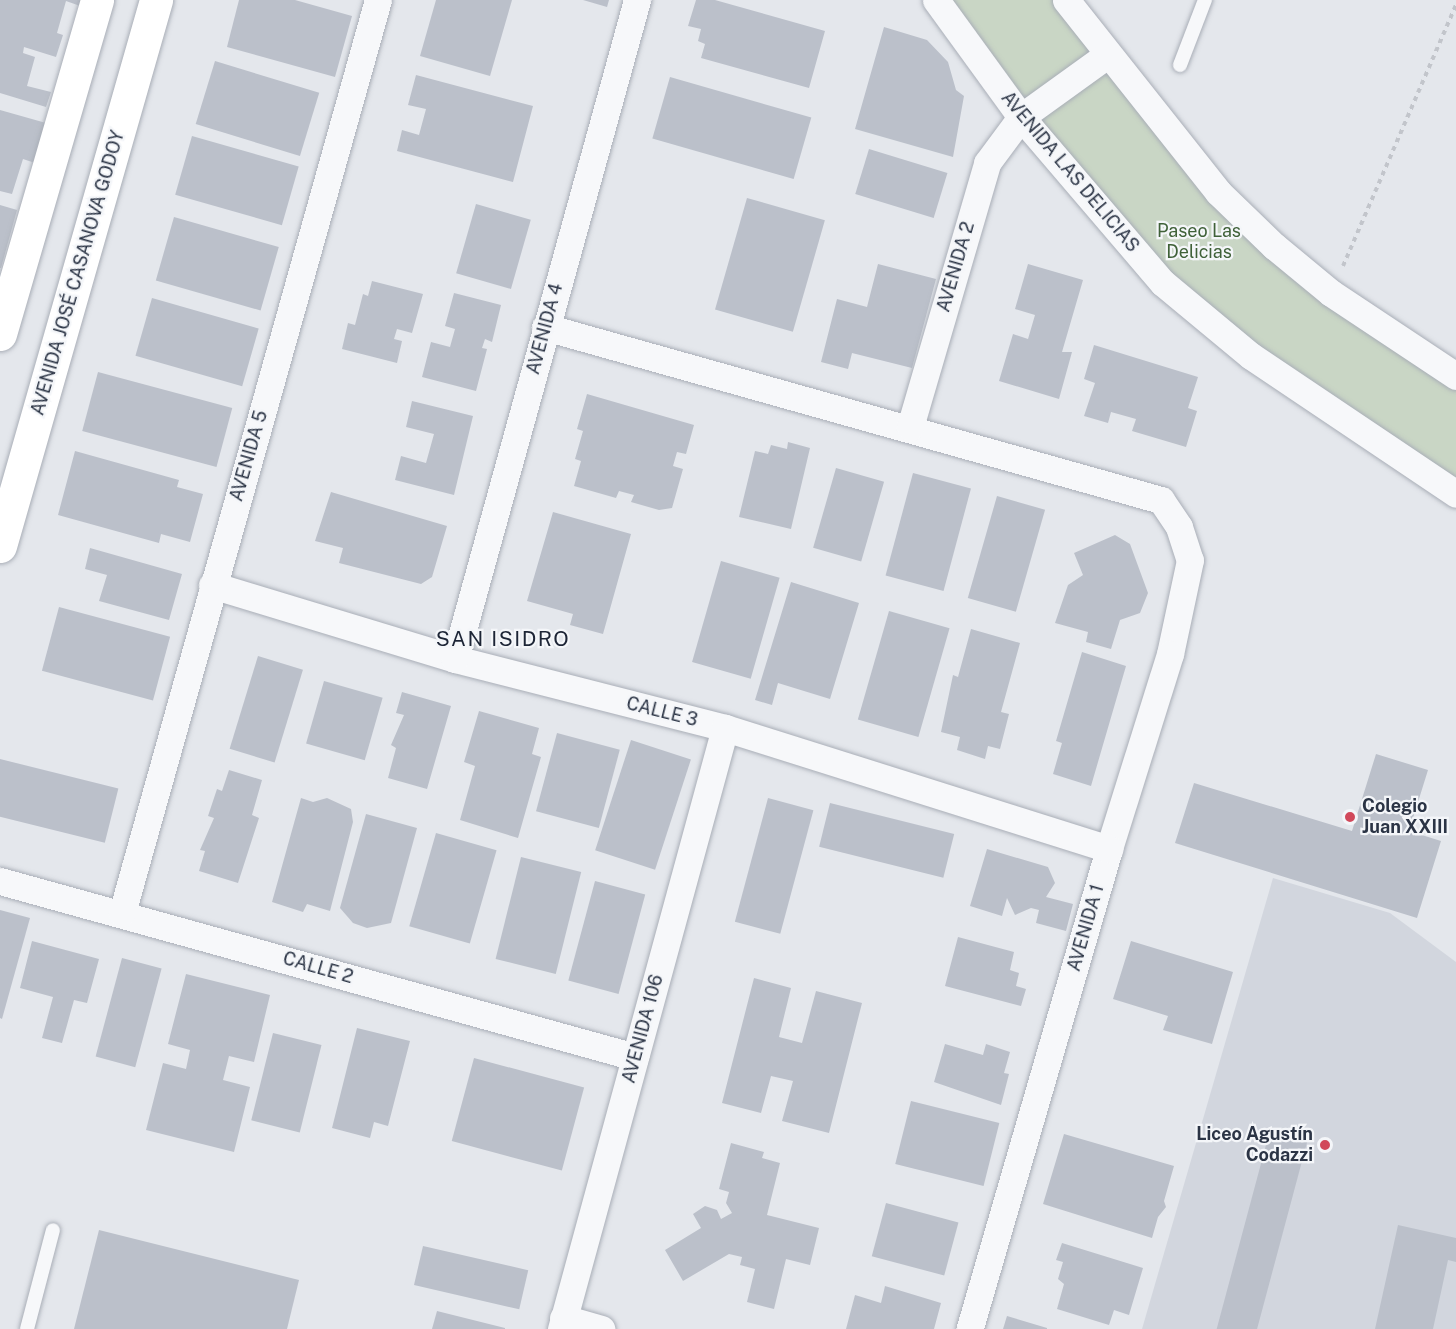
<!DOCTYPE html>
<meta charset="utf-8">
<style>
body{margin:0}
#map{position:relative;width:1456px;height:1329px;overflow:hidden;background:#e4e7ec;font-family:"Public Sans",sans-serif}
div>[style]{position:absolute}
.built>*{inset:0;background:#d2d6de}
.green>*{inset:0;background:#c9d6c5}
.building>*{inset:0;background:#bbc0ca;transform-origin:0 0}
.path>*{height:4px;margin-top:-2px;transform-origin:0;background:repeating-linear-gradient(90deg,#c2c5cb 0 4.5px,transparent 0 9px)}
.roads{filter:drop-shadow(0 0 2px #a9aeb7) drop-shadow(0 0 2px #a9aeb7)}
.lane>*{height:14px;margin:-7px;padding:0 7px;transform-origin:7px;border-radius:7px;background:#f7f8fa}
.street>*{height:27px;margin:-13.5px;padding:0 13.5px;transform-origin:13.5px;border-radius:13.5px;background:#f7f8fa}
.secondary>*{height:33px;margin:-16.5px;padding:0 16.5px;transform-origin:16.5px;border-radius:16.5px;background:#fff}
.dots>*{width:16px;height:16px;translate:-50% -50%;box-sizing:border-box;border:3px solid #f4f6f9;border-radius:50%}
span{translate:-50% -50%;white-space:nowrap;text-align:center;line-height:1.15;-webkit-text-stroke:4.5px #f4f6f9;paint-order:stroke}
.street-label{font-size:18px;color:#2b3445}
.park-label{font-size:18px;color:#3f6138}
.poi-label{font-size:18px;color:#2b3445;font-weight:700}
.left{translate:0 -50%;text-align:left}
.right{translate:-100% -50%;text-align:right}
.quarter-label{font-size:21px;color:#1d2536;letter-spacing:1.5px}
</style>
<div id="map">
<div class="built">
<div style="clip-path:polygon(1273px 878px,1390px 913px,1456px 962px,1456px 1329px,1142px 1329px)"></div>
</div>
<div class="green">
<div style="clip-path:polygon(936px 0,1066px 0,1274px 246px,1456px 376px,1456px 494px,1163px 283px)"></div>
</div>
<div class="building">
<div style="clip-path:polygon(0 0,85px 0,83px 7px,66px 1px,57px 33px,63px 35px,56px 57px,24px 47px,23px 53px,35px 57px,27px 86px,51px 92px,46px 107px,0 93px)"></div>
<div style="clip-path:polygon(239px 0,295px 0,352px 16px,335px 77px,227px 47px)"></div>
<div style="clip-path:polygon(436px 0,512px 0,490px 76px,420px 56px)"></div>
<div style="clip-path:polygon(583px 0,609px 0,607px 7px)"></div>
<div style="clip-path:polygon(696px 0,715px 0,825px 31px,809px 88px,701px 58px,705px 44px,698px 41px,701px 29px,688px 26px)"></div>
<div style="clip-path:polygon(884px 27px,927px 40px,948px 62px,956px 90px,964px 96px,953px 157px,855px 129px)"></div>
<div style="left:215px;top:61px;width:109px;height:66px;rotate:17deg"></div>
<div style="clip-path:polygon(416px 75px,533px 106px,513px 182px,397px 151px,402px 130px,419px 135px,426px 109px,408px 105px)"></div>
<div style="left:670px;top:77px;width:147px;height:64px;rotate:16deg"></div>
<div style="clip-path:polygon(0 110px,46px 123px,35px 163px,23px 159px,12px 194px,0 191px)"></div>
<div style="left:192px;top:136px;width:111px;height:61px;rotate:16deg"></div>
<div style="left:869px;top:149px;width:82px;height:47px;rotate:17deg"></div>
<div style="left:747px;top:198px;width:81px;height:116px;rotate:16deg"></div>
<div style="left:476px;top:204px;width:57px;height:72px;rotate:16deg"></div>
<div style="clip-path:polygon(0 205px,17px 210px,1px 268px,0 268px)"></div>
<div style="left:174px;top:217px;width:109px;height:66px;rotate:16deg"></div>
<div style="clip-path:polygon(878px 264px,936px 279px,912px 368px,852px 353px,848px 369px,821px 362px,837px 299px,867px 307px)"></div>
<div style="clip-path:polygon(1028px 264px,1083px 280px,1062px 352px,1072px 352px,1059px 399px,999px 381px,1013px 334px,1028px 339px,1035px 315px,1015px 309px)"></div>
<div style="clip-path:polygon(372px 281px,423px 294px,412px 333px,397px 329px,394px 339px,402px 341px,397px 363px,342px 349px,348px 323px,355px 325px,363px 294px,368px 296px)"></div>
<div style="clip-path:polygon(454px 293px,501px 305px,492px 342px,485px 339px,482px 348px,487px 349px,476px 391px,422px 377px,431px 342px,450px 347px,455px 329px,445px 326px)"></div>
<div style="left:152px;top:298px;width:111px;height:60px;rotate:16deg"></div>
<div style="clip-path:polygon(1094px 345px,1198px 377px,1188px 408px,1197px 411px,1186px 447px,1132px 431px,1136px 419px,1111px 412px,1108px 423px,1084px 416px,1095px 383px,1084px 379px)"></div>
<div style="left:98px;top:372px;width:139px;height:61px;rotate:15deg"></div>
<div style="clip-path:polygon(587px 394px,694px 425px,686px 454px,677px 452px,673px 466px,683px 469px,672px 508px,659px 510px,631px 502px,634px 495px,619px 491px,616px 498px,574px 486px,581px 461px,575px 459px,583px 431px,577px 429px)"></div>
<div style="clip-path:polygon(412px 401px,473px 416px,454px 495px,395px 480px,401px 456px,426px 463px,434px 434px,406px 427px)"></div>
<div style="clip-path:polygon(788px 442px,810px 448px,791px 529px,739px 517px,755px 451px,768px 454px,771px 445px,787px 449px)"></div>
<div style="clip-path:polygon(75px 451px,179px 480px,177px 487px,203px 494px,190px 542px,161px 534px,159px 543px,58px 515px)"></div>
<div style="left:836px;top:468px;width:50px;height:83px;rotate:16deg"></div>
<div style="left:913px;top:473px;width:60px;height:106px;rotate:15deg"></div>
<div style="clip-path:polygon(331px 492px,447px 526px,432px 577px,421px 584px,339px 563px,343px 548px,315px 541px)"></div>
<div style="left:997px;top:496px;width:50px;height:106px;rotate:16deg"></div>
<div style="clip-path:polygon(553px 512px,631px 534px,603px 634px,570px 625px,573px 614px,527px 601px)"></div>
<div style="clip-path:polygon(1115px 535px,1130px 544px,1148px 593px,1140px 613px,1120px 620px,1111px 649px,1086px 642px,1088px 632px,1055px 623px,1068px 585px,1083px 575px,1074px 553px)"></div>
<div style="clip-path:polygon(90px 548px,182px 574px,169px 620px,99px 601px,107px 575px,85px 569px)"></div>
<div style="left:721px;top:561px;width:61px;height:105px;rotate:16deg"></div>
<div style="clip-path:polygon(791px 582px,859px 603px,830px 699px,778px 683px,772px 705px,755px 700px)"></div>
<div style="left:59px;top:607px;width:115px;height:66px;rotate:15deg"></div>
<div style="left:889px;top:611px;width:63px;height:113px;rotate:16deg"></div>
<div style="clip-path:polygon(971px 629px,1020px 643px,1001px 712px,1009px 714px,1000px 749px,988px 746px,985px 759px,957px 750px,960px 737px,941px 732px,953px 675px,958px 677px)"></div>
<div style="clip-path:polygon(1082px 652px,1126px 666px,1091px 786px,1053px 774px,1062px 743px,1056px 741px)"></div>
<div style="left:258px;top:656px;width:47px;height:97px;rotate:17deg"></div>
<div style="left:324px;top:681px;width:61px;height:65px;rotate:16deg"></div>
<div style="clip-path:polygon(402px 692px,451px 706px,427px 789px,388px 778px,396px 748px,391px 745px,404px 715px,396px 713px)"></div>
<div style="clip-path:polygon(479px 711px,539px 728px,532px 754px,541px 757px,518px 838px,460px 820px,475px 766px,464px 762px)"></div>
<div style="left:557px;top:733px;width:65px;height:81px;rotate:15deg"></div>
<div style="left:631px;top:740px;width:63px;height:116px;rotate:18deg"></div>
<div style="clip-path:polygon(1376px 754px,1428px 770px,1409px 831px,1441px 841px,1417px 918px,1175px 843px,1194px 783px,1352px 831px)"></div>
<div style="left:0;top:759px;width:122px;height:56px;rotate:14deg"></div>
<div style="clip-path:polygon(229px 770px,262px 780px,252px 815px,259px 818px,238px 883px,199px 871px,205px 851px,200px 850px,214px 818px,208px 816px,217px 789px,222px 791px)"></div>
<div style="clip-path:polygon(301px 798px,313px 802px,327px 798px,351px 809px,353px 822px,330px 911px,307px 904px,303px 912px,272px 902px)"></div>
<div style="left:768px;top:798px;width:47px;height:128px;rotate:15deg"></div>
<div style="left:830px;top:803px;width:128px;height:45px;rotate:14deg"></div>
<div style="clip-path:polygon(366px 814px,417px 828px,391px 923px,367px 928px,353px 923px,340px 908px)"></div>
<div style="left:436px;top:833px;width:63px;height:97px;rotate:16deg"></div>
<div style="clip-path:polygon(987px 849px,1048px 867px,1055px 883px,1046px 897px,1073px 904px,1066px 931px,1036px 923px,1039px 910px,1031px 908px,1015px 915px,1007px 898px,1002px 916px,970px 906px)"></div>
<div style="left:521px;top:857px;width:62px;height:105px;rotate:14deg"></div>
<div style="left:595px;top:881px;width:52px;height:103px;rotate:15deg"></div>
<div style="clip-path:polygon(0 910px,30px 918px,2px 1019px,0 1018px)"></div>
<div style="clip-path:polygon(958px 937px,1014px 952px,1010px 970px,1019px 973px,1016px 986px,1026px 989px,1021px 1006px,945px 986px)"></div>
<div style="clip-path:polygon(32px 941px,99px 959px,87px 1003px,74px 1000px,62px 1043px,42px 1038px,53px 997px,20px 988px)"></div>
<div style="clip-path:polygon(1131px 941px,1233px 972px,1212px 1044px,1163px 1030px,1168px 1016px,1113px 999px)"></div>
<div style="left:122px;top:958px;width:41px;height:102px;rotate:15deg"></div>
<div style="clip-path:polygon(186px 974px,270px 995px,254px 1062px,229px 1056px,223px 1080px,250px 1087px,234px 1152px,146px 1130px,163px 1063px,186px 1069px,190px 1050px,168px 1044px)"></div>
<div style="clip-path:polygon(754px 978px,791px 988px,779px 1037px,802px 1043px,816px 991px,862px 1003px,829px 1133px,782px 1121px,793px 1081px,771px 1076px,761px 1113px,722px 1103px)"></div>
<div style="clip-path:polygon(357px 1028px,410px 1041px,388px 1126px,374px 1122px,370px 1138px,332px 1128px)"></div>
<div style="left:273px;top:1033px;width:50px;height:90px;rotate:14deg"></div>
<div style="clip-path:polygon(945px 1044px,983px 1055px,986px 1044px,1010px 1052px,1004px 1073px,1009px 1074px,1001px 1105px,934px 1082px)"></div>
<div style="left:474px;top:1058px;width:114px;height:86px;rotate:15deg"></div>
<div style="left:911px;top:1101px;width:91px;height:65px;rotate:14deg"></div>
<div style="left:1270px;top:1130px;width:39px;height:206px;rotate:15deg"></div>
<div style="clip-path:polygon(1064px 1134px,1174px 1166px,1164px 1201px,1166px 1207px,1158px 1217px,1152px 1238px,1043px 1204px)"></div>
<div style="clip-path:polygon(731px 1143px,764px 1152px,762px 1158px,780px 1163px,767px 1215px,819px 1228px,810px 1265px,786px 1259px,774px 1309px,747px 1302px,755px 1269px,740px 1265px,742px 1257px,729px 1254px,683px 1281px,665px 1250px,701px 1228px,693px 1214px,705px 1206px,717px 1210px,721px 1219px,732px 1213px,726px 1203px,729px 1192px,719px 1189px)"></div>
<div style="left:886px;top:1203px;width:75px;height:55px;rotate:15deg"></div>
<div style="clip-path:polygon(1398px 1225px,1456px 1238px,1456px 1262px,1448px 1260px,1433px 1329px,1375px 1329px)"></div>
<div style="clip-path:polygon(99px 1230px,299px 1280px,287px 1329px,74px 1329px)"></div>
<div style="clip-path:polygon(1062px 1243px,1143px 1268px,1129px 1315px,1114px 1310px,1109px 1325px,1057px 1309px,1064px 1284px,1058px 1279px,1063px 1262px,1056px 1260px)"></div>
<div style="left:423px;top:1246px;width:108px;height:40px;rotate:13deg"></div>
<div style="clip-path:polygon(885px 1286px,941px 1303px,934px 1329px,846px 1329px,855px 1295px,881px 1303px)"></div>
<div style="clip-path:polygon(437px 1311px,505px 1328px,505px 1329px,432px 1329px)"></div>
<div style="clip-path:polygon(1007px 1316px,1047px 1328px,1047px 1329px,1003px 1329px)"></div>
</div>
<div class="path">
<div style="left:1343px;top:266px;width:284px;rotate:-66.6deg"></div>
</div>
<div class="roads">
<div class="lane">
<div style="left:1180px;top:65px;width:70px;rotate:-69deg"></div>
<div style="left:27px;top:1329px;width:102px;rotate:-75.3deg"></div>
</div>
<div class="street">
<div style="left:936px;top:0;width:145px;rotate:54deg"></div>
<div style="left:1021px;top:117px;width:218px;rotate:49.5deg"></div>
<div style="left:1163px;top:283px;width:114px;rotate:39.7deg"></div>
<div style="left:1251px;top:356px;width:247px;rotate:33.9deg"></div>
<div style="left:1066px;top:0;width:245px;rotate:51.6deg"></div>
<div style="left:1218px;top:192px;width:78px;rotate:44deg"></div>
<div style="left:1274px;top:246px;width:74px;rotate:39.5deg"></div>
<div style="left:1331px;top:293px;width:150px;rotate:33.6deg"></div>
<div style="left:545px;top:327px;width:640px;rotate:15.69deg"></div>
<div style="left:1161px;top:500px;width:32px;rotate:56deg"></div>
<div style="left:1179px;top:527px;width:35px;rotate:72deg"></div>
<div style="left:1190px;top:560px;width:96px;rotate:102deg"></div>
<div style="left:1170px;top:654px;width:204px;rotate:107.4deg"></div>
<div style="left:1109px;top:849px;width:500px;rotate:106.2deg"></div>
<div style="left:910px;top:427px;width:275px;rotate:-73.7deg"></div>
<div style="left:987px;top:163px;width:57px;rotate:-53.5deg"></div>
<div style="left:1021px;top:117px;width:106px;rotate:-35.8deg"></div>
<div style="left:212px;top:585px;width:254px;rotate:16.9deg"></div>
<div style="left:455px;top:659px;width:279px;rotate:14.3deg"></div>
<div style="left:725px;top:728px;width:403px;rotate:17.5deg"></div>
<div style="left:455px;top:659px;width:684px;rotate:-74.56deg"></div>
<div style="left:0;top:881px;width:659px;rotate:15.49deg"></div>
<div style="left:122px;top:913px;width:948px;rotate:-74.34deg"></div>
<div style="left:563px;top:1318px;width:40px;rotate:16deg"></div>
<div style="left:561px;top:1329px;width:623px;rotate:-74.74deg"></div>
</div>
<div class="secondary">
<div style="left:0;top:334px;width:348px;rotate:-73.8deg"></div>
<div style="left:0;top:546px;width:568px;rotate:-74.05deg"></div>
</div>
</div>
<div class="dots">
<div style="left:1350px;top:817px;background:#d1495b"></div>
<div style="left:1325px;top:1145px;background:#d1495b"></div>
</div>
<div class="street-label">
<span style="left:1070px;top:172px;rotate:50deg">AVENIDA LAS DELICIAS</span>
<span style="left:956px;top:267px;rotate:-74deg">AVENIDA 2</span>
<span style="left:78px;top:273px;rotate:-74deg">AVENIDA JOSÉ CASANOVA GODOY</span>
<span style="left:545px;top:329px;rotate:-75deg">AVENIDA 4</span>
<span style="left:249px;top:456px;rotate:-74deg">AVENIDA 5</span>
<span style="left:662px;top:712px;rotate:14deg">CALLE 3</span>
<span style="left:1086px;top:928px;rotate:-74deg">AVENIDA 1</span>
<span style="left:318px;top:968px;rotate:16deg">CALLE 2</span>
<span style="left:643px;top:1029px;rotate:-75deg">AVENIDA 106</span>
</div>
<div class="park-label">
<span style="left:1199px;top:242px">Paseo Las<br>Delicias</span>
</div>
<div class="poi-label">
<span class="left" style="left:1362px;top:817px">Colegio<br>Juan XXIII</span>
<span class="right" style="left:1313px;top:1145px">Liceo Agustín<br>Codazzi</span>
</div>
<div class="quarter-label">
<span style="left:503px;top:639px">SAN ISIDRO</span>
</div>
</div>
